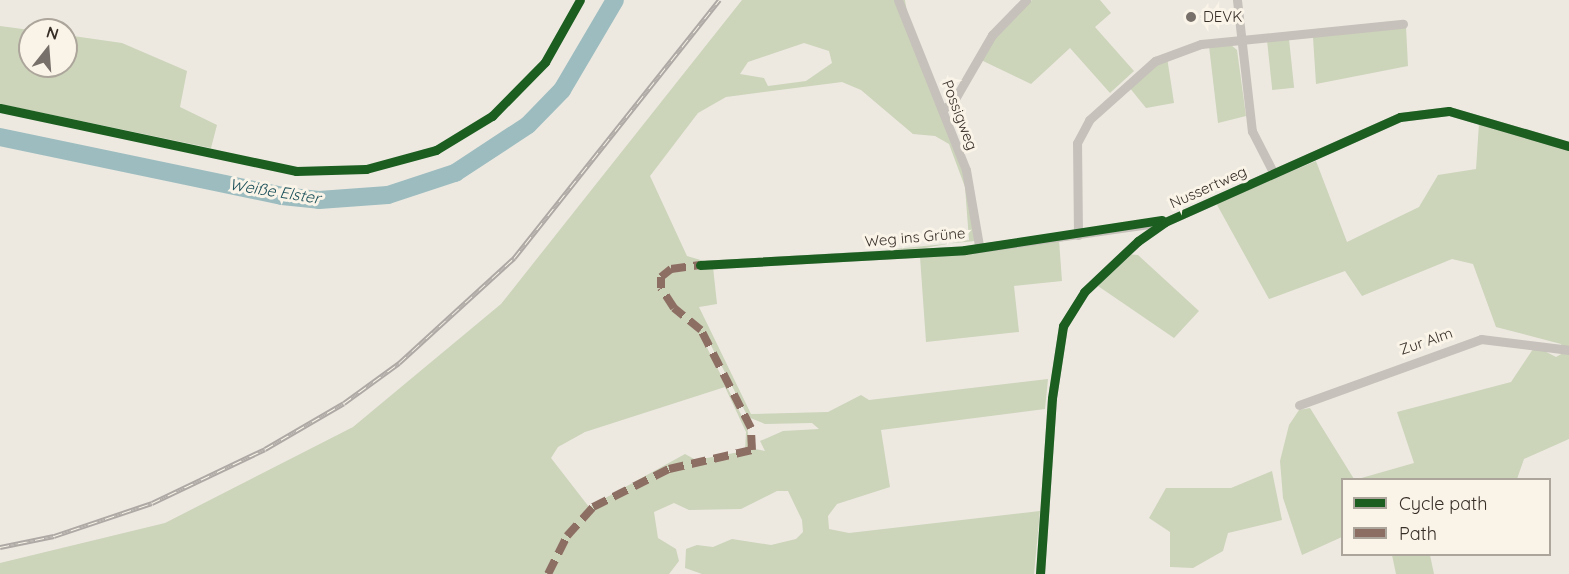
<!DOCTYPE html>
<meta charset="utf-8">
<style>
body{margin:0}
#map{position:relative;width:1569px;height:574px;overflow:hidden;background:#ede9e1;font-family:Quicksand,sans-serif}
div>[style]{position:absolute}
.green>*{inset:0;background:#ccd4ba;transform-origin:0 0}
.river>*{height:18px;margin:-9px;padding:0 9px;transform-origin:9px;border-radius:9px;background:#9cbcbf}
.street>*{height:9px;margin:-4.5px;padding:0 4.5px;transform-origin:4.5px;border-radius:4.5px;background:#c6c1ba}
.rail>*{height:5px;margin-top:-2.5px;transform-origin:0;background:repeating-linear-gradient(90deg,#faf4e8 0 9px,#aea9a4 0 18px);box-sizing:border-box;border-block:2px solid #aea9a4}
.quiet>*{height:8px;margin-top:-4px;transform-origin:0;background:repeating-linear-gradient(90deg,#8d6e63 0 15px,transparent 0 23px)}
.cycleway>*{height:9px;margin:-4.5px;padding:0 4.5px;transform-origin:4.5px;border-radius:4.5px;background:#1b5e20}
.dots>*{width:16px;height:16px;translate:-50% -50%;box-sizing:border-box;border:3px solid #faf4e8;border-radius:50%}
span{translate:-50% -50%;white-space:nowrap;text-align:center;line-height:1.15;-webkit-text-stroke:6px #faf4e8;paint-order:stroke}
.poi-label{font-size:15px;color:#372e28}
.left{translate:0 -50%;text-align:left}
.street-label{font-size:15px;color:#372e28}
.water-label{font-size:16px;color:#1c505a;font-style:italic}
.legend{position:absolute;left:1341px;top:478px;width:210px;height:78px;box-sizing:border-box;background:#faf4e8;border:2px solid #aca59b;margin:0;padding:8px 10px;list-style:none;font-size:18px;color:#372e28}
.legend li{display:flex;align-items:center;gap:12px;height:30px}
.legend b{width:30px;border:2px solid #aca59b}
.north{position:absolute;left:18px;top:18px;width:60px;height:60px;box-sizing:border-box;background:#faf4e8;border:2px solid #aca59b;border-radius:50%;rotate:17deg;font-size:16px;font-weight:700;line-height:24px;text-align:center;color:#372e28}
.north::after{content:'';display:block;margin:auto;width:21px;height:27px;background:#776f69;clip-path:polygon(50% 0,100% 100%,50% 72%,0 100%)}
</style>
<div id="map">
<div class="green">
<div style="clip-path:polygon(evenodd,742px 0,905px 0,911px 37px,968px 186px,975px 241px,713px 267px,717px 304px,699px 307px,751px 414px,828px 412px,861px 395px,869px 400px,1048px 379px,1045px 409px,881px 430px,890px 487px,837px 504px,828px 516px,829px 529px,849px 533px,1040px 511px,1034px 574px,702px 574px,685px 568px,686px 549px,697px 545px,713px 547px,732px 539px,771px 545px,796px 539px,803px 532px,802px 520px,788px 491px,777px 491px,741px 509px,689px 510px,674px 503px,654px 512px,658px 538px,676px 549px,679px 561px,669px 574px,0 574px,0 563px,165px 523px,353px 427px,501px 304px,742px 0,804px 43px,829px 51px,832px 63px,806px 81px,768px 86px,764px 78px,740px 74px,748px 62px,804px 43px,742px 0,842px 82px,861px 90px,913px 134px,935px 136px,949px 144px,965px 187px,969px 240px,925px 248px,704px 261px,687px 256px,650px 176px,698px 113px,726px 97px,842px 82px,742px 0,704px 332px,748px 417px,765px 424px,812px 423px,819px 429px,783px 431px,760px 441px,765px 451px,750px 448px,747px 426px,701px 336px,704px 332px,742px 0,725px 387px,746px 432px,745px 451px,696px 460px,685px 454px,589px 507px,551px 458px,558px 447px,585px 432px,725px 387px)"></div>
<div style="clip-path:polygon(1032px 0,1100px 0,1111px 13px,1095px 27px,1134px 71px,1110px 93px,1070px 48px,1031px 84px,981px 60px,997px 32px)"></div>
<div style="clip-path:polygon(0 26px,30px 30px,30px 66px,66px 66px,66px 35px,122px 43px,187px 71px,180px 107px,217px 125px,211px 148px,0 104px)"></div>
<div style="clip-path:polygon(1406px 27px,1408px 66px,1316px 84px,1313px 37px)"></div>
<div style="left:1289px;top:39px;width:49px;height:22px;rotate:84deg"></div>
<div style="clip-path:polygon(1231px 45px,1237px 50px,1246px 116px,1218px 123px,1209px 46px)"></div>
<div style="clip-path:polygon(1167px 57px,1174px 103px,1146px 108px,1129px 87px)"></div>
<div style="clip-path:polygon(1479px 123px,1569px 151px,1569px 439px,1524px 459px,1517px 479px,1358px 479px,1414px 463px,1397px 412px,1511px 382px,1535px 346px,1556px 357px,1563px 353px,1561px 344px,1496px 327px,1473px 264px,1452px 259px,1362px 296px,1345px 271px,1269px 299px,1216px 203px,1316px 161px,1347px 242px,1419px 207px,1438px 175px,1476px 169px)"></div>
<div style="clip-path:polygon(1059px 240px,1062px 281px,1014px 286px,1019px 332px,926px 342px,920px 257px)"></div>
<div style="clip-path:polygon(1126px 254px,1138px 255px,1199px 311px,1174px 338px,1098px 286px)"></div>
<div style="clip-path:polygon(1310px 408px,1354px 479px,1342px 480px,1342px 537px,1302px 555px,1283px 498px,1280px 461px,1289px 425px,1299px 410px)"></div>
<div style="clip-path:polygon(1272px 471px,1282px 520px,1228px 533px,1223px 551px,1193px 568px,1170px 567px,1170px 532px,1149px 518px,1166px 488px,1231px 488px)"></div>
<div style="clip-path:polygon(1392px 555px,1430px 555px,1434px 574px,1396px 574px)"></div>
</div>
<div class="river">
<div style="left:0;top:137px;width:288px;rotate:11.8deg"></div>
<div style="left:282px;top:196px;width:37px;rotate:6deg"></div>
<div style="left:319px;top:200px;width:69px;rotate:-4.1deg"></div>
<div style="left:388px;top:195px;width:71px;rotate:-18.2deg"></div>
<div style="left:455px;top:173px;width:87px;rotate:-33.3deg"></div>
<div style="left:528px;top:125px;width:49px;rotate:-45.8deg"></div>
<div style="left:562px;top:90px;width:104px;rotate:-59.5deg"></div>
</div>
<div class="street">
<div style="left:898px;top:0;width:183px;rotate:68.2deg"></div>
<div style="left:966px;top:170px;width:76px;rotate:80.2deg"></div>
<div style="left:1237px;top:0;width:132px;rotate:83.5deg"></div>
<div style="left:1252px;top:131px;width:48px;rotate:62.9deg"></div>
<div style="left:942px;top:109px;width:11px;rotate:-27deg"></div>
<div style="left:952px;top:104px;width:80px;rotate:-59.9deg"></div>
<div style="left:992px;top:35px;width:49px;rotate:-45.8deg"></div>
<div style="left:1078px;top:235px;width:92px;rotate:-90.6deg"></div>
<div style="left:1077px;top:143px;width:26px;rotate:-62deg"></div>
<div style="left:1089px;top:120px;width:89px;rotate:-41.8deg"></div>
<div style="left:1155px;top:61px;width:49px;rotate:-20.3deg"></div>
<div style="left:1201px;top:44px;width:203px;rotate:-5.7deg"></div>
<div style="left:700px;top:265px;width:265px;rotate:-3.2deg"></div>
<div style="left:965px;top:250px;width:202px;rotate:-8deg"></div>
<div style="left:1299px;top:405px;width:194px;rotate:-19.9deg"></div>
<div style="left:1481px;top:339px;width:89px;rotate:7.1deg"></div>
<div style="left:1040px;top:574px;width:176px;rotate:-86.1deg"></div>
<div style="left:1052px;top:398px;width:73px;rotate:-81.3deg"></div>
<div style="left:1063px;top:326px;width:40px;rotate:-58deg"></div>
<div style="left:1084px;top:292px;width:74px;rotate:-43.4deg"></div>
<div style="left:1138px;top:241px;width:33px;rotate:-35deg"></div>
<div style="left:1165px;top:222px;width:257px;rotate:-24.1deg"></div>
<div style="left:1400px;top:117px;width:49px;rotate:-7deg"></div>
<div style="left:1449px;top:111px;width:125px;rotate:16.3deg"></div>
</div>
<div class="rail">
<div style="left:0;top:547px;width:55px;rotate:-11.5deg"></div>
<div style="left:54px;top:536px;width:103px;rotate:-18.6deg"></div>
<div style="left:152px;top:503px;width:125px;rotate:-25.5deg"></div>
<div style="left:265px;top:449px;width:91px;rotate:-30.2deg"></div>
<div style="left:344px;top:403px;width:68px;rotate:-36deg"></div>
<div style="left:399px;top:363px;width:156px;rotate:-42.4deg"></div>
<div style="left:514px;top:258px;width:330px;rotate:-51.5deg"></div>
</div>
<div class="quiet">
<div style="left:548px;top:574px;width:42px;rotate:-63.4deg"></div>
<div style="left:567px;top:536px;width:39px;rotate:-48deg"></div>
<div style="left:593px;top:507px;width:85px;rotate:-26.6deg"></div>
<div style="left:669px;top:469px;width:85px;rotate:-12.9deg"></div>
<div style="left:752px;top:450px;width:22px;rotate:-93deg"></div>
<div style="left:751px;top:428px;width:110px;rotate:-117deg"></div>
<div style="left:701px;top:330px;width:35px;rotate:-141deg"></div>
<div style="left:674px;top:308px;width:24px;rotate:-123deg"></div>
<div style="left:661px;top:288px;width:11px;rotate:-90deg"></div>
<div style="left:661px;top:277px;width:13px;rotate:-39deg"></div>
<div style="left:671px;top:269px;width:29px;rotate:-8deg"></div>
</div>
<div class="cycleway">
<div style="left:0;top:108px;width:303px;rotate:12deg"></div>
<div style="left:296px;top:171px;width:70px;rotate:-1.6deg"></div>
<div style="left:366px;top:169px;width:73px;rotate:-15.2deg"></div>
<div style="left:436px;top:150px;width:66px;rotate:-31.3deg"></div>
<div style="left:492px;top:116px;width:76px;rotate:-45.5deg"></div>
<div style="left:545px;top:62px;width:71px;rotate:-60.6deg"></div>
<div style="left:700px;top:265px;width:265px;rotate:-3.2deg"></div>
<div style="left:965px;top:250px;width:199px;rotate:-8.7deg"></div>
<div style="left:1040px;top:574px;width:176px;rotate:-86.1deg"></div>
<div style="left:1052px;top:398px;width:73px;rotate:-81.3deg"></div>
<div style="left:1063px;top:326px;width:40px;rotate:-58deg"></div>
<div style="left:1084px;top:292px;width:74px;rotate:-43.4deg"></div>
<div style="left:1138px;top:241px;width:33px;rotate:-35deg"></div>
<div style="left:1165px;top:222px;width:257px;rotate:-24.1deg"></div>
<div style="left:1400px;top:117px;width:49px;rotate:-7deg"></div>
<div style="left:1449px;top:111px;width:125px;rotate:16.3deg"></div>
</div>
<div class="dots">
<div style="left:1191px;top:17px;background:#776f69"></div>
</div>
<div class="poi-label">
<span class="left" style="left:1203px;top:17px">DEVK</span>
</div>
<div class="street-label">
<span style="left:960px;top:115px;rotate:69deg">Possigweg</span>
<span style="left:1208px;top:187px;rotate:-24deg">Nussertweg</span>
<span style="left:915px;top:237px;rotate:-5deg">Weg ins Grüne</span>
<span style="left:1426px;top:341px;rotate:-19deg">Zur Alm</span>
</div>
<div class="water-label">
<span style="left:275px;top:191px;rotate:9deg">Weiße Elster</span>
</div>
<ul class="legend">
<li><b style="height:8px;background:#1b5e20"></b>Cycle path</li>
<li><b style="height:8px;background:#8d6e63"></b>Path</li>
</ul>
<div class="north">N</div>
</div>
